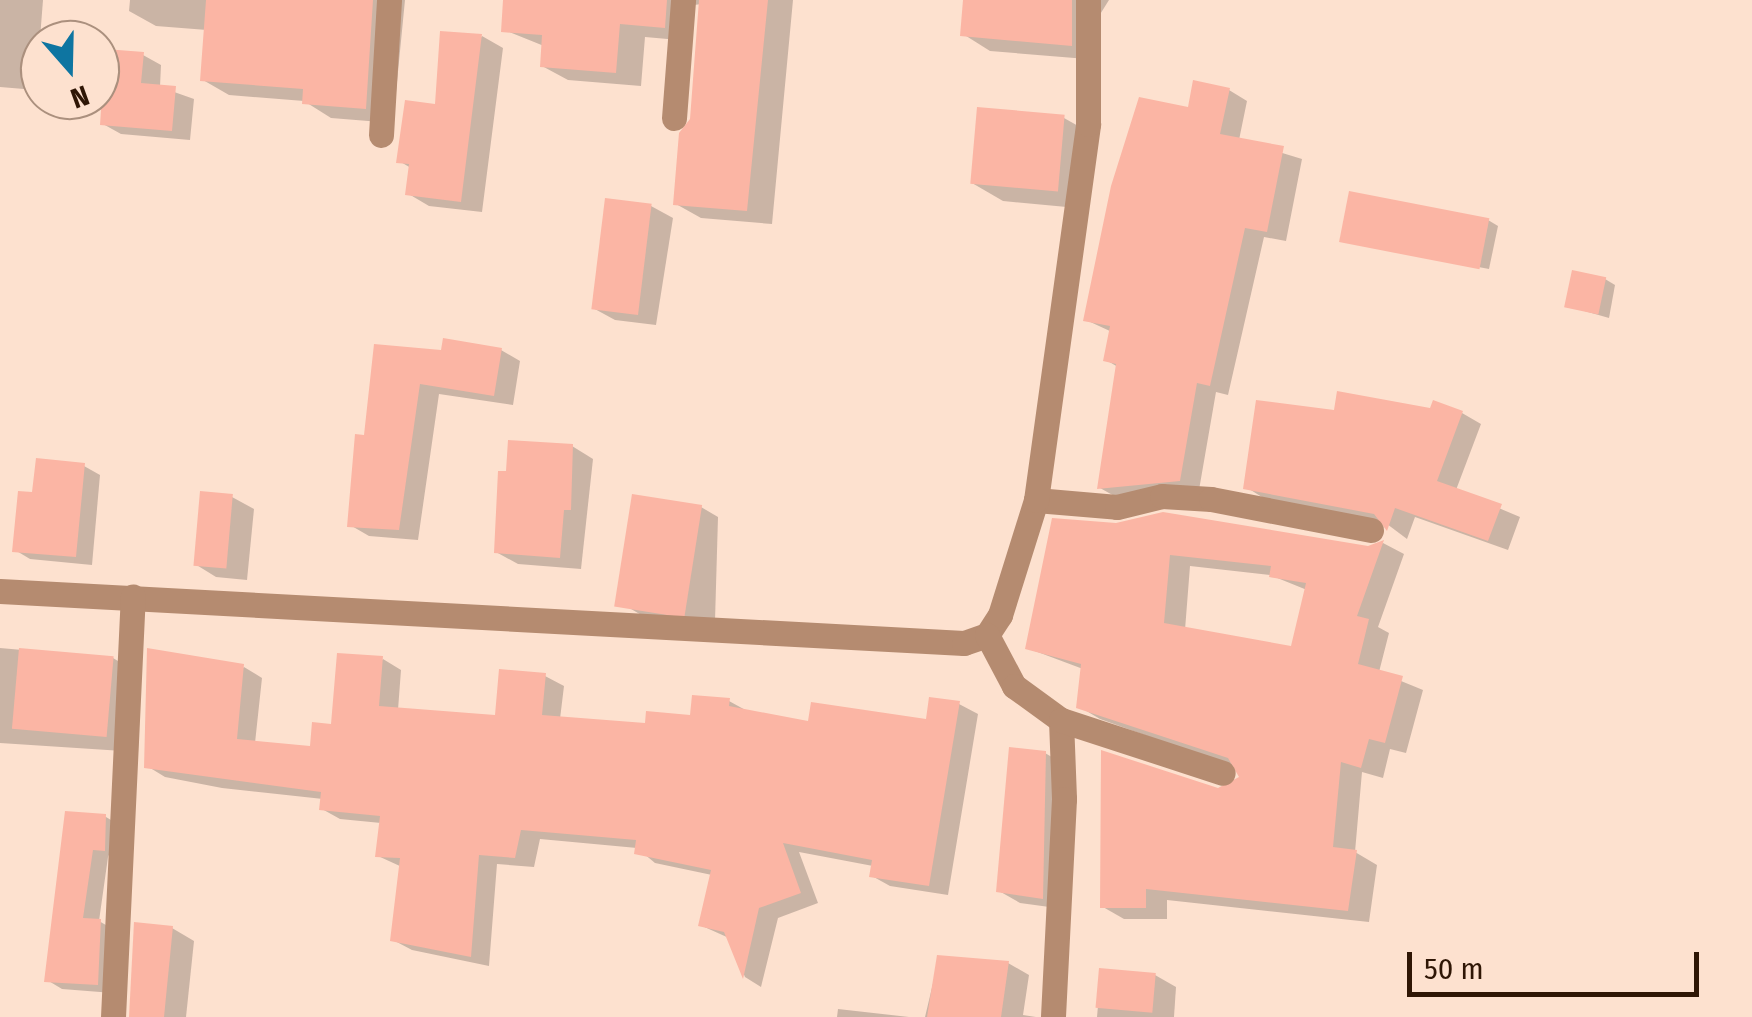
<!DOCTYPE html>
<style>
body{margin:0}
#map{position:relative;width:1752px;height:1017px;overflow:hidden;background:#fde1cf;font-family:"Fira Sans Condensed",sans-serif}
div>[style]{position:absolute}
.shadow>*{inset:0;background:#0003}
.building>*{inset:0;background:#fbb5a4;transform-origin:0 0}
.minor>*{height:25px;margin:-12.5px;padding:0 12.5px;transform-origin:12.5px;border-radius:12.5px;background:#b58b70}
span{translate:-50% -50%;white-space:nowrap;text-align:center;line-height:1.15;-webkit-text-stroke:9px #fde1cf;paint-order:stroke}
.north{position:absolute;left:20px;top:20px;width:100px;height:100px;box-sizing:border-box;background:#fde1cf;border:2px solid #ab907e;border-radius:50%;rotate:160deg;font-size:28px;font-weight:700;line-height:40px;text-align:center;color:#2f1605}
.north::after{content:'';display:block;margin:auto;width:35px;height:45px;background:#0e75a1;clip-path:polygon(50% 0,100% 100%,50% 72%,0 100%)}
.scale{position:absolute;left:1407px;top:952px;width:292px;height:45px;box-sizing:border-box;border:5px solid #2f1605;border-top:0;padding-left:12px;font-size:30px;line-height:35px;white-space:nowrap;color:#2f1605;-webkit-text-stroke:8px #fde1cf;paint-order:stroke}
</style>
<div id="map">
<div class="shadow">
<div style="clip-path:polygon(0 0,43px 0,36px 90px,0 87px)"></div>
<div style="clip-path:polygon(130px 0,405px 0,393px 123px,331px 118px,304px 101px,229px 95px,203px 80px,207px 30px,156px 26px,129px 11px)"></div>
<div style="clip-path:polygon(506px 0,793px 0,772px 224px,701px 218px,676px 204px,693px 120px,702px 4px,694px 5px,690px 41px,645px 37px,641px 86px,568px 80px,542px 66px,544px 46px,504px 30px)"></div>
<div style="clip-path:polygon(965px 0,1109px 0,1099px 16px,1099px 60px,990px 51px,963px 34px)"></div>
<div style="clip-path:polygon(482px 36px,503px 48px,482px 212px,429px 206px,407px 193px,411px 168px,399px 161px)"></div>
<div style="clip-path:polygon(143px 55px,161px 65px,160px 87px,194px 99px,190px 140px,121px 134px,103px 124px)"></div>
<div style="clip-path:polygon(1229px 90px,1247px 101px,1239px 140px,1302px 159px,1286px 241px,1264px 237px,1228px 395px,1216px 392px,1199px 490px,1118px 498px,1100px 488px,1118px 367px,1106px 360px,1112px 332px,1086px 320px,1190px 110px)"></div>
<div style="clip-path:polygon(1064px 118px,1096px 136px,1088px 209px,1003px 201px,972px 183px)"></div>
<div style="clip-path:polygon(651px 206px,673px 218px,656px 325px,615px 320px,593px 308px)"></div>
<div style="clip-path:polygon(1488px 220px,1498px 226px,1489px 269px,1341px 241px)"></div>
<div style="clip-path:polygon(1605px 279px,1615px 285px,1609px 318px,1567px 306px)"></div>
<div style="clip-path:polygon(501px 350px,520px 361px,513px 405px,439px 394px,418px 540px,369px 536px,350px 525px,366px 437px,443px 353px)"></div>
<div style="clip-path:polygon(1336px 413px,1462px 413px,1481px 424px,1456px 490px,1520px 517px,1508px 550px,1415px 517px,1407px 539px,1383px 521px,1265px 499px,1246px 487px)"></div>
<div style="clip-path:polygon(572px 446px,593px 459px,581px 569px,518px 564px,496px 552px,509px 474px)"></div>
<div style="clip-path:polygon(84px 466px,100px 475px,92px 565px,30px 559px,15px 550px,35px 495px)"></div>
<div style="clip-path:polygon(232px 497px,254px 509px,247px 580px,216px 577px,195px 564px)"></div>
<div style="clip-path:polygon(701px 507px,718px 517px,715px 621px,643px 616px,626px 606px)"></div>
<div style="clip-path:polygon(evenodd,1054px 520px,1368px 549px,1383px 543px,1404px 554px,1378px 627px,1389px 633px,1379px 672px,1423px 690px,1406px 753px,1390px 749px,1383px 778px,1362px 772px,1355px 852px,1377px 865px,1369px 922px,1167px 900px,1167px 919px,1124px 919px,1103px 907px,1219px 791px,1235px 788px,1242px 770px,1100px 719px,1078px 706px,1083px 669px,1027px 648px,1054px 520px,1190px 566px,1270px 575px,1307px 590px,1293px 648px,1185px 630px,1190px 566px)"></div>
<div style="clip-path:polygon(0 648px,113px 658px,141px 675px,138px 752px,0 743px)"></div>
<div style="clip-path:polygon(383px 659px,401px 670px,398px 710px,497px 717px,545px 676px,564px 686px,560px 719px,647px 726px,692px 718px,729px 701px,749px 712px,810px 724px,928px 722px,959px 704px,978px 714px,948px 895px,890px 886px,872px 876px,873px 866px,799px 852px,818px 903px,778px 918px,761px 987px,745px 977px,729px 938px,700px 925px,712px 875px,655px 863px,637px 848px,540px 839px,534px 867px,497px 864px,489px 966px,412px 950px,393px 940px,402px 867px,378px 856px,381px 823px,340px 819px,322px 809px,323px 799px,222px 788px,165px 777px,147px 766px,244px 667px,262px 678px,255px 743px,312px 749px)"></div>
<div style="clip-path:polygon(1045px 753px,1067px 766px,1064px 909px,1020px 903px,999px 891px)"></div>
<div style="clip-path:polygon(67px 813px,106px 817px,121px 826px,108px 857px,99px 921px,116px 931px,113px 993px,62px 989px,47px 980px)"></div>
<div style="clip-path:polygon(172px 928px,194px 941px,186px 1017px,131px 1017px)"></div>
<div style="clip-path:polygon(939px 958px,1008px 963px,1029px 975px,1023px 1015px,1036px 1017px,925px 1017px)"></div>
<div style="clip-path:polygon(1101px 971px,1155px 975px,1176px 987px,1174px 1017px,1097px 1017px)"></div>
<div style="clip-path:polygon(838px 1009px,909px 1017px,837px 1017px)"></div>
</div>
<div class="building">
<div style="clip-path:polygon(206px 0,373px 0,366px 109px,302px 104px,303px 89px,200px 81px)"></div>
<div style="clip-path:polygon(503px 0,667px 0,665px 28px,620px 24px,616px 73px,540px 67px,542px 35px,501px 32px)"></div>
<div style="clip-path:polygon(699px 0,768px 0,747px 211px,673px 205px,679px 133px,690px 119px)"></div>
<div style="clip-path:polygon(963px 0,1072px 0,1072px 46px,960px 36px)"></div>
<div style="clip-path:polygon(440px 31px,482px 34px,461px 202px,405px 195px,409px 164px,396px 163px,405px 100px,435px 104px)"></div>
<div style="clip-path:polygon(105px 49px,144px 52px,141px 83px,176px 86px,172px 131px,100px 125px)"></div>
<div style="clip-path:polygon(1193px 80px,1230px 88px,1220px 134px,1284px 146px,1267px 232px,1245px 228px,1210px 386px,1197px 383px,1180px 481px,1097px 489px,1116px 364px,1103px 361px,1110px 326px,1083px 321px,1111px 186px,1139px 97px,1188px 107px)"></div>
<div style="left:977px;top:107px;width:88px;height:77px;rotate:5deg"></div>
<div style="left:1349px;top:191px;width:143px;height:52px;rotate:11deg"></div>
<div style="left:605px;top:198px;width:47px;height:112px;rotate:7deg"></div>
<div style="left:1572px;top:270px;width:35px;height:38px;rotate:12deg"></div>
<div style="clip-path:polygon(443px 338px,502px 348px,494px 396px,420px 384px,399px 530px,347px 527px,355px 434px,364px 435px,374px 344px,441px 350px)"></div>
<div style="clip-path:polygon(1337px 391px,1430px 408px,1433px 400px,1463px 411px,1437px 481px,1502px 504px,1488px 541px,1395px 508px,1387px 531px,1374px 514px,1243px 489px,1256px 400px,1334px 410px)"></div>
<div style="clip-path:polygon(508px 440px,573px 444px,571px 510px,564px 510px,560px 558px,494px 553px,498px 471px,506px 471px)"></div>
<div style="clip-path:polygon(36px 458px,85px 463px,76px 557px,12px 552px,18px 491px,32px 492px)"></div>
<div style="left:200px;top:491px;width:33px;height:75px;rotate:5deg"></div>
<div style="left:632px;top:494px;width:71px;height:114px;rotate:9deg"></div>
<div style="clip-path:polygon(evenodd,1163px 512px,1368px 546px,1384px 540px,1357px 616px,1369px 619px,1358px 664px,1403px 676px,1385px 743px,1369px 739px,1361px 768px,1341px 762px,1333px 847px,1357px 850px,1348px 911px,1146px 889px,1146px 908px,1100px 908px,1101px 750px,1218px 788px,1239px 777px,1228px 758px,1076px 708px,1081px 664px,1025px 649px,1052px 518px,1116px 523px,1163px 512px,1170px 555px,1271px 566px,1269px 577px,1306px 583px,1291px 646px,1164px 623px,1170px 555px)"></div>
<div style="left:19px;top:648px;width:95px;height:81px;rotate:5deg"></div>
<div style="clip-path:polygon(147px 648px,244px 664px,237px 739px,310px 746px,312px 722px,331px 724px,337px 653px,383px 656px,379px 706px,469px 713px,495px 715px,499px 669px,546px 673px,542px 715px,645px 723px,646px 711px,690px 715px,692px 695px,730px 698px,729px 706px,808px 721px,811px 702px,926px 719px,929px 697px,960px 701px,929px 886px,869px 877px,872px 860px,783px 843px,801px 893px,759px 908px,743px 979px,724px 932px,698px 926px,711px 870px,634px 854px,636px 840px,521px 830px,515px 858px,479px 855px,471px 957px,390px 941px,400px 858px,375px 857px,380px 816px,319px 810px,321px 792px,144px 768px)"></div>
<div style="clip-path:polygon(1009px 747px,1046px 751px,1043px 899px,996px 892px)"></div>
<div style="clip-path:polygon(65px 811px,106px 814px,105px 851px,93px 850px,83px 918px,101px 919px,98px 985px,44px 982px)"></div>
<div style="clip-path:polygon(134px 922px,173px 926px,164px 1017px,129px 1017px)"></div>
<div style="clip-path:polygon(937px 955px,1009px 961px,1001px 1017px,927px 1017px)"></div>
<div style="left:1099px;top:968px;width:57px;height:40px;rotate:5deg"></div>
</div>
<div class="minor">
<div style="left:674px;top:118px;width:118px;rotate:-85.6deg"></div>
<div style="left:381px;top:135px;width:135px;rotate:-86.6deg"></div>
<div style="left:1036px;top:500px;width:81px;rotate:4.9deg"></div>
<div style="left:1117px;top:507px;width:46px;rotate:-13.7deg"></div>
<div style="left:1162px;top:496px;width:49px;rotate:3.5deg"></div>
<div style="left:1211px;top:499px;width:163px;rotate:11deg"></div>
<div style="left:0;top:591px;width:965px;rotate:3.09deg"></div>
<div style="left:964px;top:643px;width:24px;rotate:-19deg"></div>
<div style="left:987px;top:635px;width:24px;rotate:-57deg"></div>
<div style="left:1000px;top:615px;width:121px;rotate:-72.6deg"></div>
<div style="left:1036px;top:500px;width:380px;rotate:-82.1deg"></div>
<div style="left:1088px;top:124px;width:124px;rotate:-90deg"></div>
<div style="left:987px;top:635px;width:58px;rotate:62.1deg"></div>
<div style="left:1014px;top:686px;width:58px;rotate:35.9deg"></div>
<div style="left:1061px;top:720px;width:79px;rotate:87.8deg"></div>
<div style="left:1064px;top:799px;width:218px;rotate:92.9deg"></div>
<div style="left:1061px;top:720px;width:170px;rotate:18.1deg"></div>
<div style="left:113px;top:1017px;width:421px;rotate:-87.3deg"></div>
</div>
<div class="north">N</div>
<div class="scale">50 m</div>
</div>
